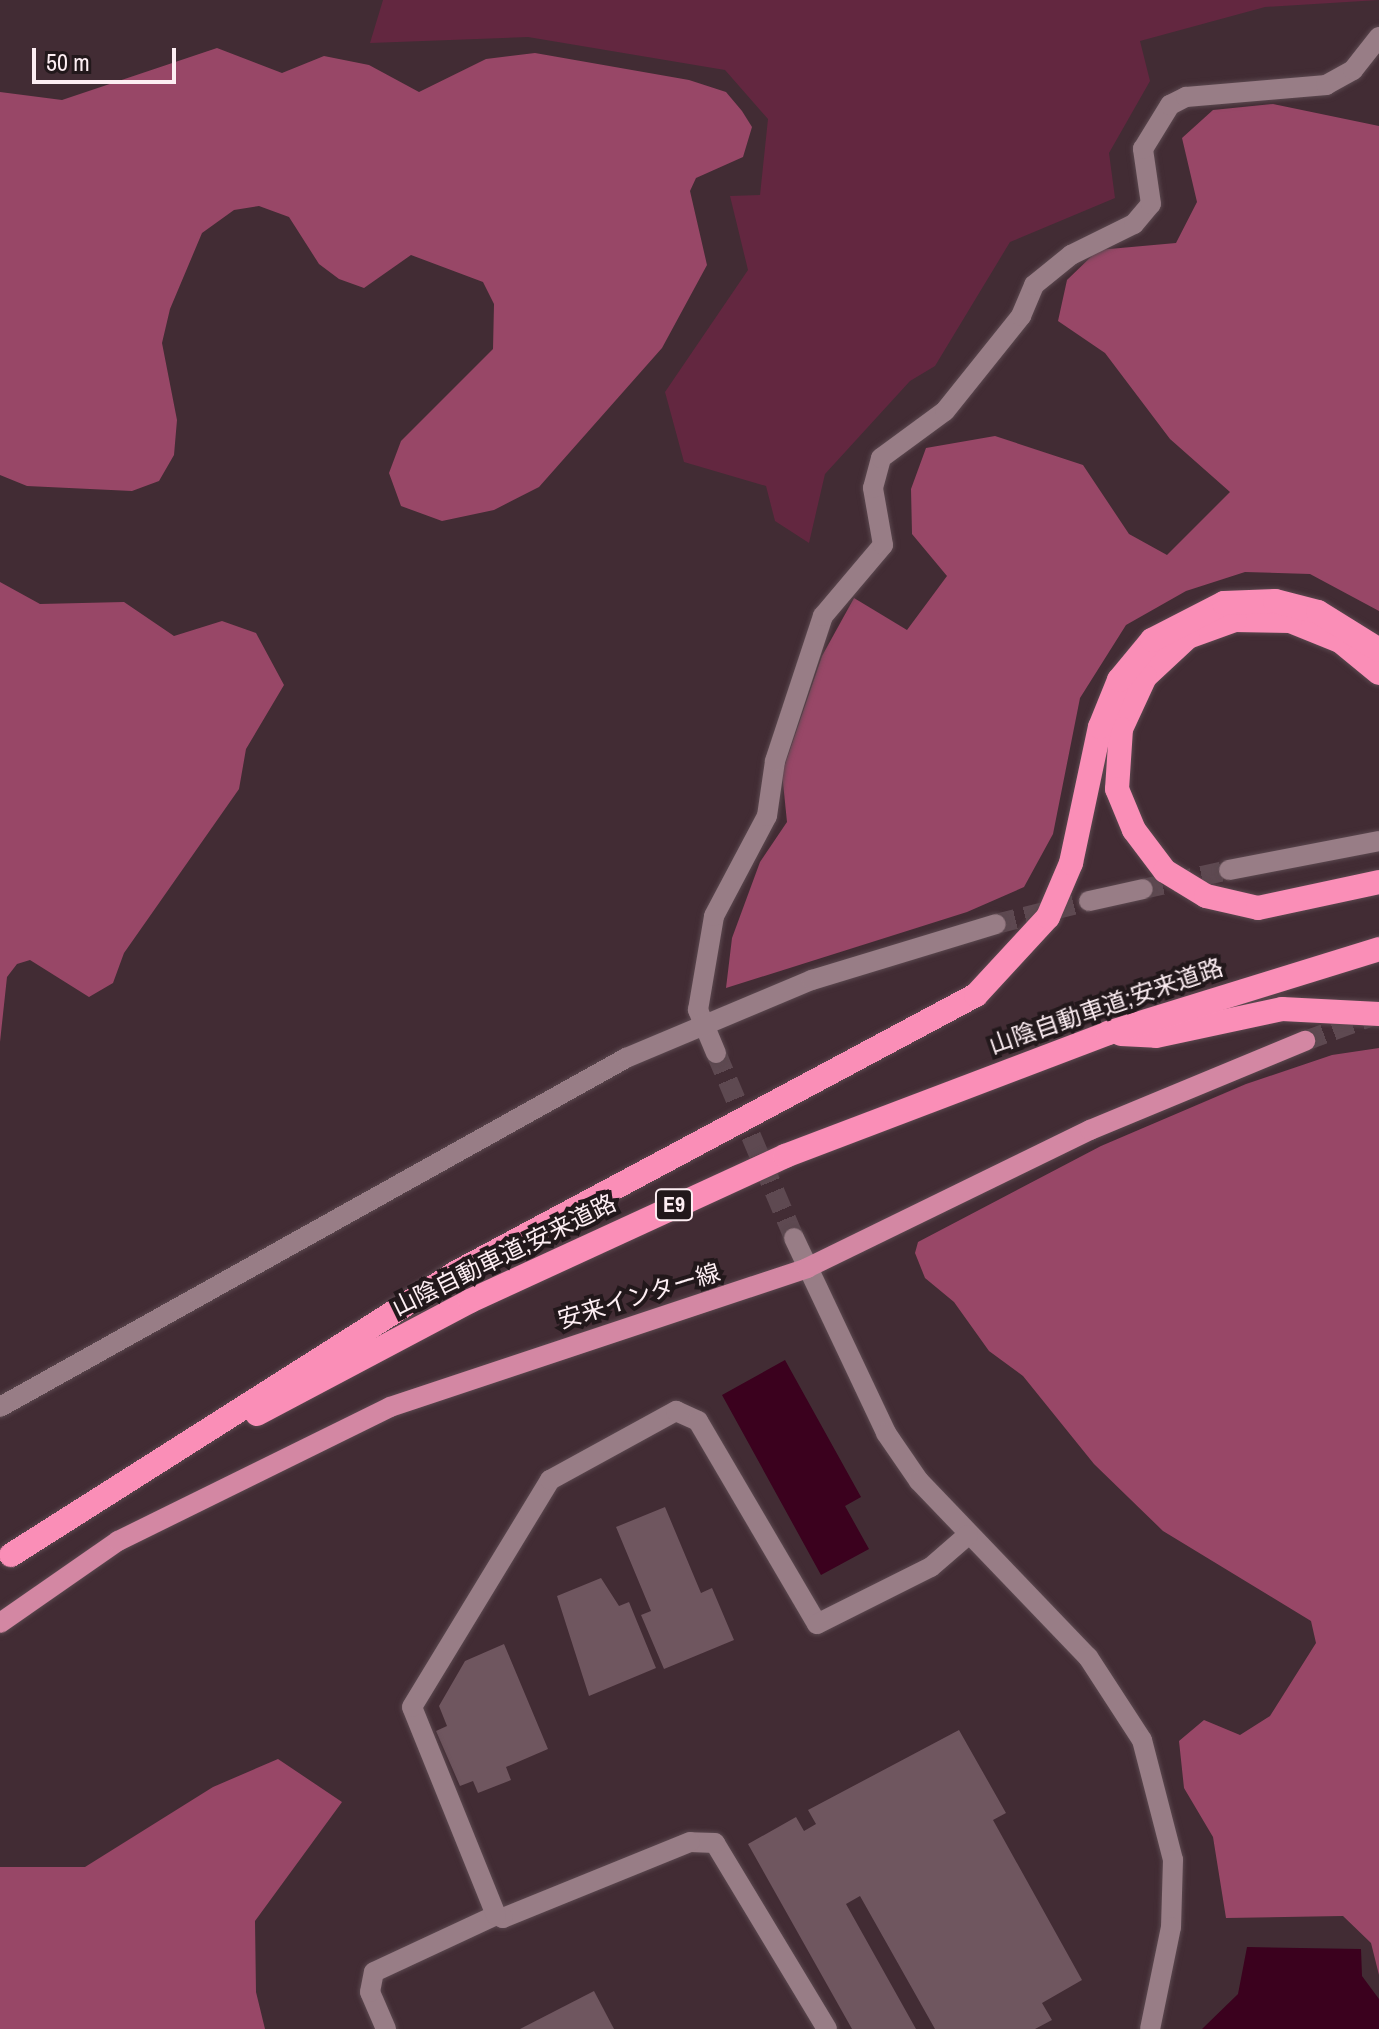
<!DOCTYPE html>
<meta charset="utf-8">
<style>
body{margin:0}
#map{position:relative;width:1379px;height:2029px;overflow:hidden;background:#422c34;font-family:"Archivo Narrow","Noto Sans JP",sans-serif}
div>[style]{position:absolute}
.green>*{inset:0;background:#632740}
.forest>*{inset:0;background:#984767}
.water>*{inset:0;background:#3b011e}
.building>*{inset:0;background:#6f565f}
.minor-tunnel>*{height:20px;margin-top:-10px;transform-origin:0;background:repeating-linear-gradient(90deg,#5e4951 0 20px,transparent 0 30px)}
.major-tunnel>*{height:20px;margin-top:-10px;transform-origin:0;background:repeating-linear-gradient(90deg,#5e4951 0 20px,transparent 0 30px)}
.roads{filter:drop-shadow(0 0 2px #5b484f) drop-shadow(0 0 2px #5b484f)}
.minor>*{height:20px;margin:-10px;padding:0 10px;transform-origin:10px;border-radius:10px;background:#987d86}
.major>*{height:20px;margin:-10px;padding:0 10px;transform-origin:10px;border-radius:10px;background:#d387a3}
.highway>*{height:24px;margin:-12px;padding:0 12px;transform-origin:12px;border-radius:12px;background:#fa8eb7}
span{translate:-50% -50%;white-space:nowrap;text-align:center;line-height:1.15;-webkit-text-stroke:8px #22181b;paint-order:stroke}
.shield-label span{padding:2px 6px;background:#22181b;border:2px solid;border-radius:6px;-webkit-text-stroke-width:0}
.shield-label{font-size:22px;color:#fdeef3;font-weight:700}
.street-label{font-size:24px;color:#fdeef3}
.scale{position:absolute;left:32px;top:48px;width:144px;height:36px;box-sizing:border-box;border:4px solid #fdeef3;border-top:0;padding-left:10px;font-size:24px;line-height:28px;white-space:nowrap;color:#fdeef3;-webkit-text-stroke:6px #22181b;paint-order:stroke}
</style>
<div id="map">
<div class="green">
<div style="clip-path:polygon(383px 0,1379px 0,1265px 7px,1140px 41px,1150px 81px,1109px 153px,1115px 198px,1010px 242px,935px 366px,910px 381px,825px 474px,809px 543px,775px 521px,766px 486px,684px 462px,665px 392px,748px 270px,730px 196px,760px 195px,768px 119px,725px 70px,528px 37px,370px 43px)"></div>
</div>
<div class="forest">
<div style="clip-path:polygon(217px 48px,282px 73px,324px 56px,369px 65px,419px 92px,486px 59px,535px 53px,689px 80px,726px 92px,742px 111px,752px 127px,743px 157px,696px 178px,690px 191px,707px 265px,662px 348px,539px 487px,494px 510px,442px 521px,401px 506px,389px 473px,401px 441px,493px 349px,494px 304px,483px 282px,411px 255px,364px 288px,339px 279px,319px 264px,289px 217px,259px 206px,234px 210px,202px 233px,170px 309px,162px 343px,177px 420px,174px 455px,159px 481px,132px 491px,27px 486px,0 475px,0 92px,62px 100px)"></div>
<div style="clip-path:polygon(1273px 104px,1379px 126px,1379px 611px,1310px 574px,1245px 572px,1186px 591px,1126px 625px,1080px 698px,1053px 834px,1024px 887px,967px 912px,726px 988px,732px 938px,760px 862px,787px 822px,782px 773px,822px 656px,854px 598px,907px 630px,947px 576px,912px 534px,911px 489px,926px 448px,995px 436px,1083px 465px,1129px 534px,1167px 555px,1230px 492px,1170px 439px,1105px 353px,1058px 321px,1067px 280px,1098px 250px,1176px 243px,1197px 202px,1182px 138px,1213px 110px)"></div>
<div style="clip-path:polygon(0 582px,40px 604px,124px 602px,174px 636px,222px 621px,256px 633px,284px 685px,246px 749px,239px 789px,124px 953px,113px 983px,89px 997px,30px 960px,17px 964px,7px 977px,0 1042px)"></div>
<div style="clip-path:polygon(1379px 1048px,1379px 1975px,1371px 1943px,1343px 1916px,1226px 1918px,1213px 1837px,1184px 1788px,1179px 1741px,1204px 1720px,1240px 1735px,1270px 1716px,1316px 1643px,1311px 1621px,1163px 1531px,1094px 1464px,1023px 1376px,989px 1351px,954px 1302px,925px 1278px,915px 1253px,918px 1242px,1101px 1146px,1246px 1084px,1332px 1055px)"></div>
<div style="clip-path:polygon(278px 1759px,342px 1802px,255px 1921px,256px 1992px,265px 2029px,0 2029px,0 1867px,85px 1867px,213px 1787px)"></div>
</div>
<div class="water">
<div style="clip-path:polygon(785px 1360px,861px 1497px,845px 1506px,869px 1549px,821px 1575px,722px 1395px)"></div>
<div style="clip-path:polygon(1247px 1947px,1361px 1949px,1362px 1976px,1379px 1999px,1379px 2029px,1202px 2029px,1238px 1994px)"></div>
</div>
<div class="building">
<div style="clip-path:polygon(665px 1507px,701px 1593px,712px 1588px,734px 1640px,664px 1669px,641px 1615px,651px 1611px,616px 1527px)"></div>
<div style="clip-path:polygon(601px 1578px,619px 1606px,629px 1602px,656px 1668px,589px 1696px,557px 1596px)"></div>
<div style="clip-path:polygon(504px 1644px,548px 1749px,506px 1767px,511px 1780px,478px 1793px,473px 1781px,460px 1786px,436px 1731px,447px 1726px,439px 1706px,465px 1661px)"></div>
<div style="clip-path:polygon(959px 1730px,1006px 1813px,993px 1820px,1082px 1980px,1042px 2003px,1052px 2020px,1035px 2029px,935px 2029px,860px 1896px,846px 1904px,916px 2029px,852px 2029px,748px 1844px,796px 1817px,804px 1831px,816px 1824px,808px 1810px)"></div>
<div style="clip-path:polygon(594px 1991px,614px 2029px,520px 2029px)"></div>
</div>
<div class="minor-tunnel">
<div style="left:1143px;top:889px;width:88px;rotate:-12.5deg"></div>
<div style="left:996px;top:924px;width:96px;rotate:-13.9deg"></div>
<div style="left:716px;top:1053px;width:201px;rotate:67.1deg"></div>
</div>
<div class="major-tunnel">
<div style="left:1305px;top:1041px;width:75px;rotate:-20.4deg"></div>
</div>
<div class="roads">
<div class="minor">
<div style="left:1229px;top:870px;width:153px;rotate:-10.9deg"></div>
<div style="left:1089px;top:901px;width:55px;rotate:-12.5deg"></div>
<div style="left:716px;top:1053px;width:47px;rotate:-112.7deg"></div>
<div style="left:698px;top:1010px;width:95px;rotate:-80.3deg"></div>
<div style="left:714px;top:916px;width:113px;rotate:-62.1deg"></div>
<div style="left:767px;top:816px;width:56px;rotate:-81.7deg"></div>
<div style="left:775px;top:761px;width:153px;rotate:-71.7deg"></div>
<div style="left:823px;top:616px;width:93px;rotate:-49.8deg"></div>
<div style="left:883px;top:545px;width:58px;rotate:-100deg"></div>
<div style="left:873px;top:488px;width:31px;rotate:-75deg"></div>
<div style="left:881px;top:458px;width:79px;rotate:-36.3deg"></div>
<div style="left:945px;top:411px;width:122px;rotate:-51.3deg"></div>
<div style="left:1021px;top:316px;width:34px;rotate:-67deg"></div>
<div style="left:1034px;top:285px;width:48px;rotate:-39deg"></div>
<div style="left:1071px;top:255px;width:70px;rotate:-26.2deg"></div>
<div style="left:1134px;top:224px;width:26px;rotate:-50deg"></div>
<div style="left:1151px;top:204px;width:56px;rotate:-98.3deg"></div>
<div style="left:1143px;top:149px;width:52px;rotate:-58.5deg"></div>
<div style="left:1170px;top:105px;width:18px;rotate:-27deg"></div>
<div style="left:1186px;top:97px;width:141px;rotate:-4.9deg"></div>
<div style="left:1326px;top:85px;width:31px;rotate:-29deg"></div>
<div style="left:1353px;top:70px;width:42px;rotate:-51.8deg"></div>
<div style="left:794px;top:1238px;width:216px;rotate:64.7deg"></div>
<div style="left:886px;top:1433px;width:58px;rotate:55.5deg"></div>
<div style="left:919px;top:1481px;width:244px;rotate:46.2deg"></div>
<div style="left:1088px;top:1657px;width:99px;rotate:57deg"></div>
<div style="left:1142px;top:1740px;width:124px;rotate:75.5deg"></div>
<div style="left:1173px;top:1860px;width:67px;rotate:91.7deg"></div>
<div style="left:1171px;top:1927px;width:104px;rotate:101.6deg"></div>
<div style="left:0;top:1407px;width:717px;rotate:-29.14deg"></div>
<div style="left:626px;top:1058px;width:202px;rotate:-22.8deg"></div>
<div style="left:812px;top:980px;width:192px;rotate:-16.9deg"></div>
<div style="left:386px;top:2029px;width:40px;rotate:-113.4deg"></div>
<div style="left:370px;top:1992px;width:20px;rotate:-79deg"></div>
<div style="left:374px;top:1972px;width:135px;rotate:-25deg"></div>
<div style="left:827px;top:2029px;width:217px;rotate:-121.1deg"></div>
<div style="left:715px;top:1843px;width:25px;rotate:-178deg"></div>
<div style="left:690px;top:1842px;width:202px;rotate:157.9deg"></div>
<div style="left:503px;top:1918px;width:8px;rotate:-157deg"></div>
<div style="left:496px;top:1915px;width:224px;rotate:-112deg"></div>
<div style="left:412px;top:1707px;width:266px;rotate:-58.7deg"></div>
<div style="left:550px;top:1480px;width:144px;rotate:-28.7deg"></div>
<div style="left:676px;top:1411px;width:24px;rotate:24deg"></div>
<div style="left:698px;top:1421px;width:235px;rotate:59.6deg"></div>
<div style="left:817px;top:1624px;width:127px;rotate:-26.6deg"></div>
<div style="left:931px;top:1567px;width:49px;rotate:-40.9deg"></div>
</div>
<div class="major">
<div style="left:0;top:1623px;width:144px;rotate:-34.8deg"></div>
<div style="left:118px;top:1541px;width:303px;rotate:-26.2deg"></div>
<div style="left:390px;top:1407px;width:440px;rotate:-18.4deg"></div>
<div style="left:807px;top:1268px;width:315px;rotate:-26deg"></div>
<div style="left:1090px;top:1130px;width:233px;rotate:-22.5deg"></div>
</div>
<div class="highway">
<div style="left:1379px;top:673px;width:50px;rotate:-140.6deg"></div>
<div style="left:1340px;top:641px;width:54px;rotate:-158.2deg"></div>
<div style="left:1290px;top:621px;width:55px;rotate:-179deg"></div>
<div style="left:1235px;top:620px;width:50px;rotate:160.1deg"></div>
<div style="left:1188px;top:637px;width:59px;rotate:137.1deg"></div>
<div style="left:1145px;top:677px;width:57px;rotate:114.8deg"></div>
<div style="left:1121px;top:729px;width:60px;rotate:93.8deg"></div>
<div style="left:1117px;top:789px;width:44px;rotate:67.5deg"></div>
<div style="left:1134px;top:830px;width:51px;rotate:52.9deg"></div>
<div style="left:1165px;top:871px;width:48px;rotate:31.4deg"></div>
<div style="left:1206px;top:896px;width:53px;rotate:13deg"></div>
<div style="left:1258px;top:908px;width:124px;rotate:-12.1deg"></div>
<div style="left:1121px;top:1034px;width:35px;rotate:3deg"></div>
<div style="left:1156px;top:1036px;width:129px;rotate:-12.1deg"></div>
<div style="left:1282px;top:1009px;width:97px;rotate:3deg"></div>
<div style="left:257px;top:1414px;width:241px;rotate:-27.9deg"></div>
<div style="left:470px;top:1301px;width:347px;rotate:-24.7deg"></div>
<div style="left:785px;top:1156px;width:346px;rotate:-20.8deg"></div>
<div style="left:1108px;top:1033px;width:284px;rotate:-17.2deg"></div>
<div style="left:11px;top:1555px;width:528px;rotate:-32.4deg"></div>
<div style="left:457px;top:1272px;width:588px;rotate:-28.09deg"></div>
<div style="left:976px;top:995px;width:106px;rotate:-47.3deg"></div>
<div style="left:1048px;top:917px;width:59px;rotate:-66.9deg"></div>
<div style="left:1071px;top:863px;width:139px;rotate:-78deg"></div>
<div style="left:1100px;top:727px;width:51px;rotate:-68deg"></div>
<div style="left:1119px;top:680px;width:52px;rotate:-50.5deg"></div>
<div style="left:1152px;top:640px;width:81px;rotate:-27.2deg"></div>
<div style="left:1224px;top:603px;width:51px;rotate:-2.2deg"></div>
<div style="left:1275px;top:601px;width:44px;rotate:14.3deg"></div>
<div style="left:1318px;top:612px;width:72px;rotate:31.9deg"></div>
</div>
</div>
<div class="shield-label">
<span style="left:674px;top:1205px">E9</span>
</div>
<div class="street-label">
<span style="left:1106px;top:1006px;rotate:-19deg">山陰自動車道;安来道路</span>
<span style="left:504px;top:1255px;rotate:-26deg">山陰自動車道;安来道路</span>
<span style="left:639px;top:1296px;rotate:-17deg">安来インター線</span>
</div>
<div class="scale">50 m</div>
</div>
